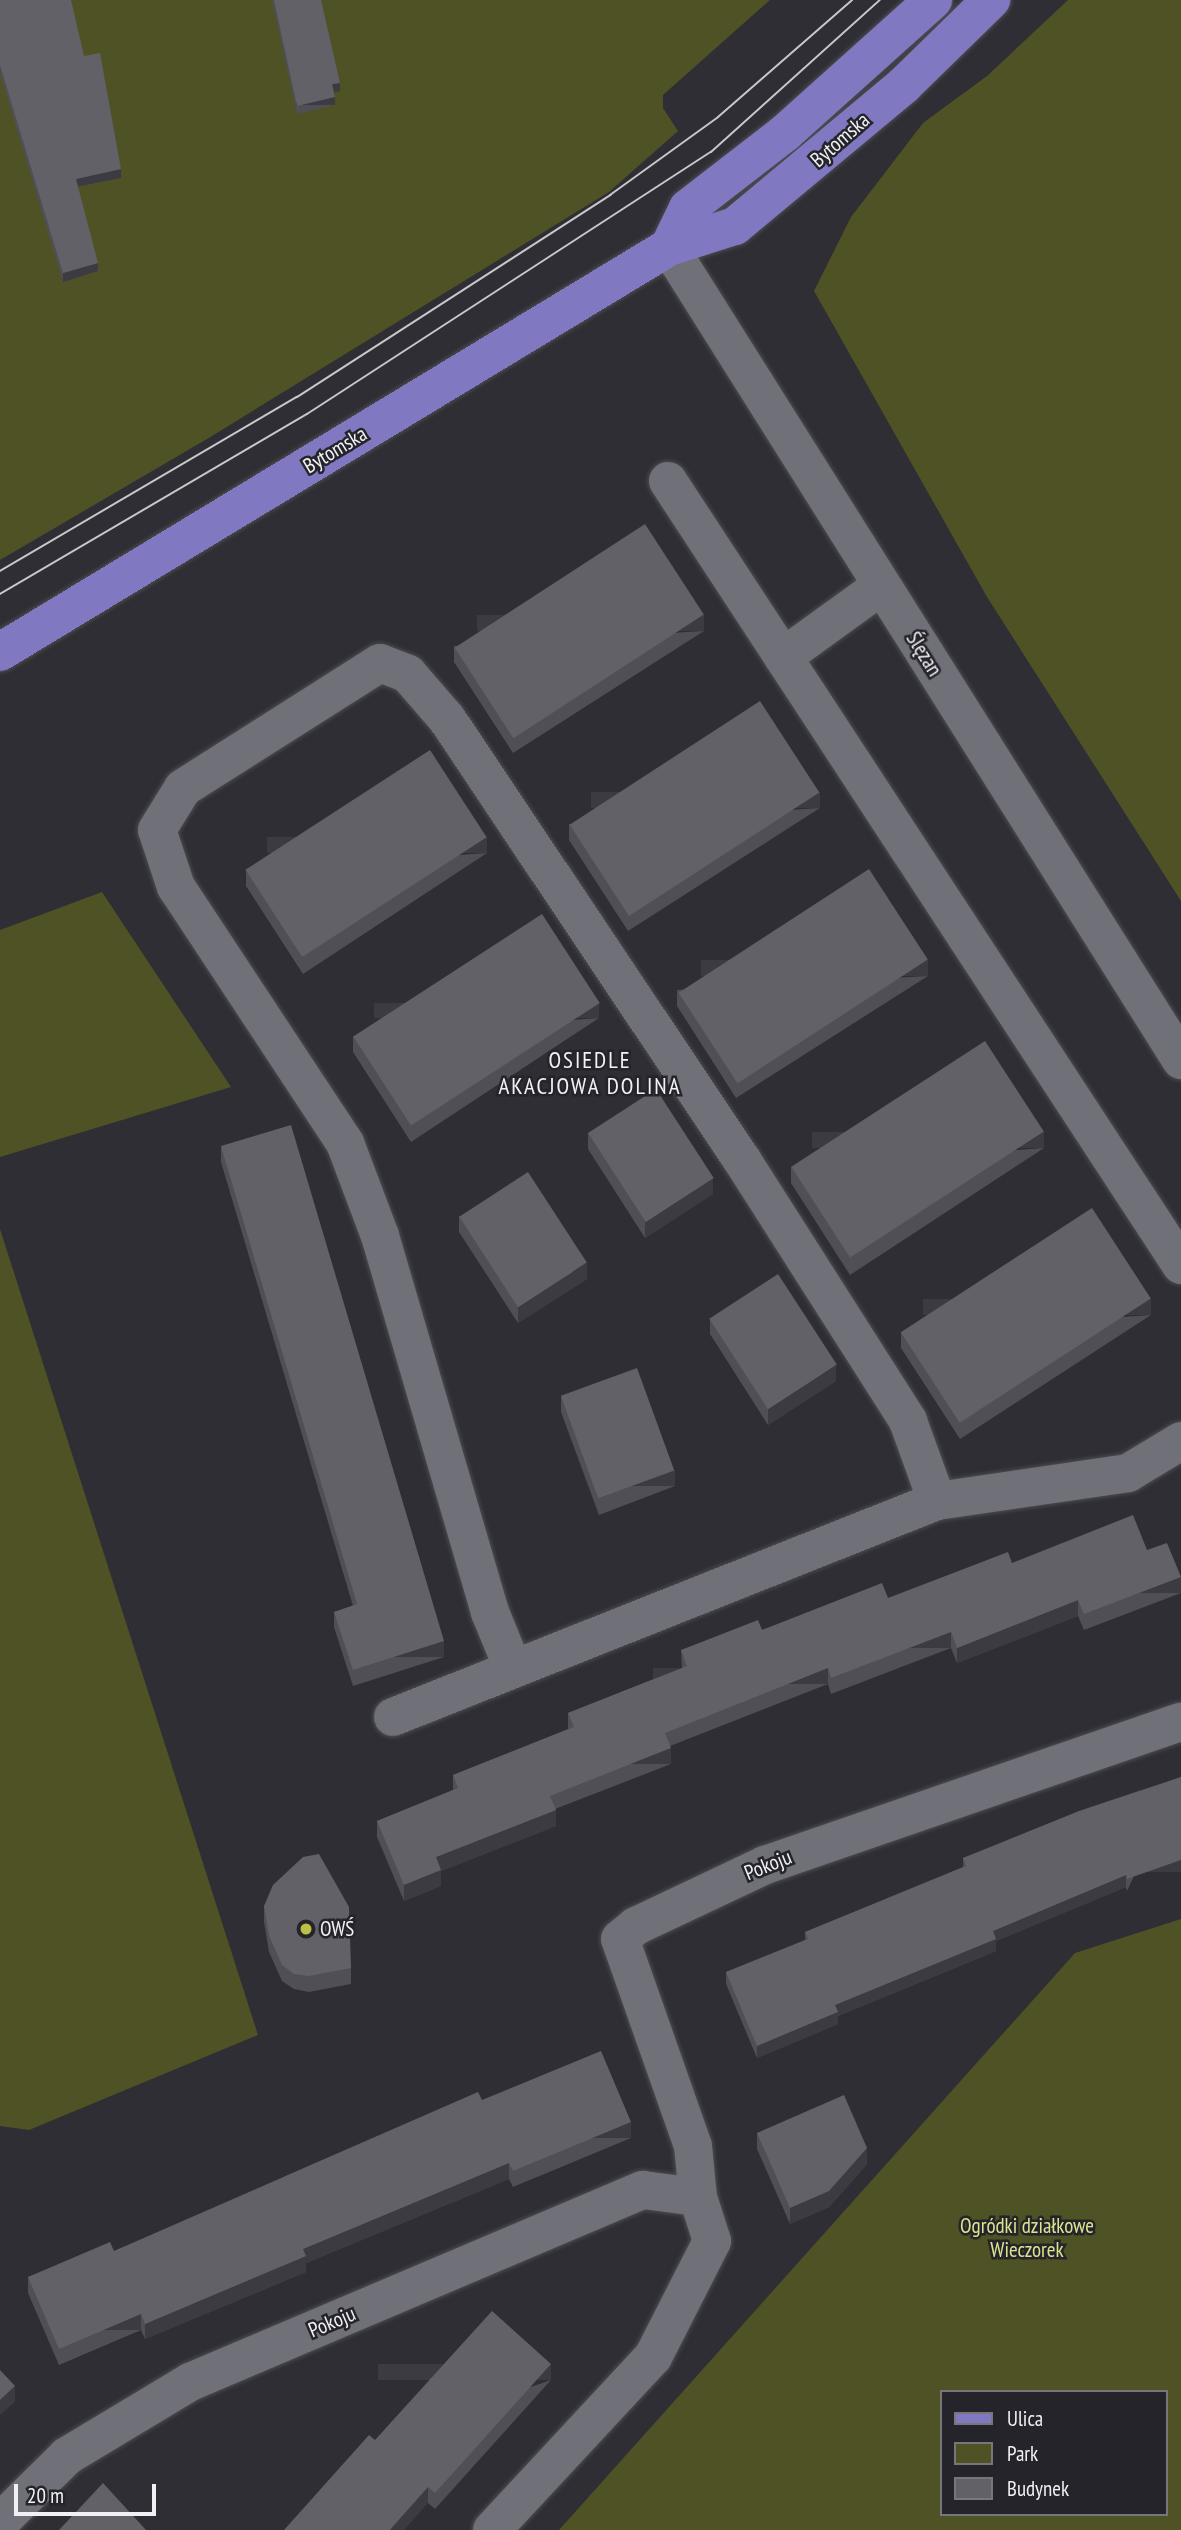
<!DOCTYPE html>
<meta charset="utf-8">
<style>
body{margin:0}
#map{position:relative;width:1181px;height:2530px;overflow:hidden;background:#2e2e34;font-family:"PT Sans Narrow",sans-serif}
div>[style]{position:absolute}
.green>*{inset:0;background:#4f5225}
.roads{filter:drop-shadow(0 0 2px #4b4b50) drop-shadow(0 0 2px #4b4b50)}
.minor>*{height:38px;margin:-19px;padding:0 19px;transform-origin:19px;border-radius:19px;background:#707078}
.major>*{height:38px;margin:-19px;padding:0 19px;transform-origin:19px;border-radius:19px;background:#8178c2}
.tram>*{height:2px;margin:-1px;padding:0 1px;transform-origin:1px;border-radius:1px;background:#c7c7cc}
.wall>*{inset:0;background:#504f56}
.shaded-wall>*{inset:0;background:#3b3b41;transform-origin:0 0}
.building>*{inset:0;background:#616167;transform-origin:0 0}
.dots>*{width:19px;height:19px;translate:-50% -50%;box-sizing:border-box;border:4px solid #24242a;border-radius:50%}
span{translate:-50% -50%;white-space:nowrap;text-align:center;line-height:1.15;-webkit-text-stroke:5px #24242a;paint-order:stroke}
.street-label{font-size:21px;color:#f1f1f5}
.poi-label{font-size:21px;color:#f1f1f5}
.left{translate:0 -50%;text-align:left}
.park-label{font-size:21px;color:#dde38e}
.neighbourhood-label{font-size:23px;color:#f1f1f5;letter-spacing:2px}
.legend{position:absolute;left:940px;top:2390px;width:228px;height:126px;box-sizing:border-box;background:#24242a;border:2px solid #76767b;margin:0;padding:9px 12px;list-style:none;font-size:21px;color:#f1f1f5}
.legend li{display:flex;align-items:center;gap:14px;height:35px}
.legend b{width:35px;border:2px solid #76767b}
.scale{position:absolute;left:14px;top:2484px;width:142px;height:32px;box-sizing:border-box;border:4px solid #f1f1f5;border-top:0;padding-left:9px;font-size:21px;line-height:24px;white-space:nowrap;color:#f1f1f5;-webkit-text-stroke:5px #24242a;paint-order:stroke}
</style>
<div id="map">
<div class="green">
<div style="clip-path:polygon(0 0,770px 0,663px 95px,663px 108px,678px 131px,609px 192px,207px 439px,0 560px)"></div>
<div style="clip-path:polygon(1068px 0,1181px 0,1181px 901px,987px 597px,814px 291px,851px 217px,923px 123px,987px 76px)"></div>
<div style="clip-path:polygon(102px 892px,231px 1087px,0 1157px,0 930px)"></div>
<div style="clip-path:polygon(0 1229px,258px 2035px,29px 2130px,0 2126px)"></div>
<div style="clip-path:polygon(evenodd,1181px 1919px,1181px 2530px,559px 2530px,1075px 1953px,1181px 1919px,941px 2392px,1165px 2392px,1165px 2514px,941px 2514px,941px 2392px)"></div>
</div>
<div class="roads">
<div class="minor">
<div style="left:669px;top:247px;width:961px;rotate:57.8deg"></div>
<div style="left:668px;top:481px;width:937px;rotate:56.8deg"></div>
<div style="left:783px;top:657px;width:121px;rotate:-35.9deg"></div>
<div style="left:512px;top:1666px;width:58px;rotate:-112.2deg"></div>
<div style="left:490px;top:1612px;width:392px;rotate:-106.3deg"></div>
<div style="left:380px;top:1236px;width:99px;rotate:-110.6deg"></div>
<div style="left:345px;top:1143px;width:307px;rotate:-123.4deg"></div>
<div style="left:176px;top:887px;width:60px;rotate:-108.4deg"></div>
<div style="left:157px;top:830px;width:49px;rotate:-58.2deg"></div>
<div style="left:183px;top:788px;width:233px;rotate:-32.4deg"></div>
<div style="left:380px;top:663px;width:30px;rotate:21deg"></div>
<div style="left:408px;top:674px;width:60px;rotate:49.1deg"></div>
<div style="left:447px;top:719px;width:531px;rotate:56.22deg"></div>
<div style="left:742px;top:1160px;width:309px;rotate:57.5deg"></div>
<div style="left:908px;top:1421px;width:85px;rotate:70.1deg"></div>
<div style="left:393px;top:1717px;width:585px;rotate:-21.66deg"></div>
<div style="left:937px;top:1501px;width:193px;rotate:-8.3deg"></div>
<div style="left:1128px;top:1473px;width:62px;rotate:-31.1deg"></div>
<div style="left:0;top:2522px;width:94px;rotate:-44.6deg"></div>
<div style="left:67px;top:2456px;width:144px;rotate:-31deg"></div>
<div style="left:190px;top:2382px;width:492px;rotate:-23deg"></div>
<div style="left:643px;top:2190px;width:55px;rotate:7.3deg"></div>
<div style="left:492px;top:2530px;width:236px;rotate:-47.1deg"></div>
<div style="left:653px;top:2357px;width:130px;rotate:-63deg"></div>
<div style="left:712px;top:2241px;width:46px;rotate:-107.7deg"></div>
<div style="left:698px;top:2197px;width:51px;rotate:-95.6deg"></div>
<div style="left:693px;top:2146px;width:219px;rotate:-109.4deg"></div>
<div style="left:620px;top:1939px;width:21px;rotate:-39deg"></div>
<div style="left:636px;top:1926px;width:143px;rotate:-25.3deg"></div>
<div style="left:765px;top:1865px;width:440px;rotate:-19deg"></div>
</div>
<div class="major">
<div style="left:669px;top:247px;width:43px;rotate:-64deg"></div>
<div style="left:688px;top:208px;width:123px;rotate:-37.7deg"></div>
<div style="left:785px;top:133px;width:199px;rotate:-41.9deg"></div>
<div style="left:0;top:652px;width:782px;rotate:-31.19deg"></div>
<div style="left:669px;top:247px;width:69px;rotate:-17.7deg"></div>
<div style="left:735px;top:226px;width:220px;rotate:-39.8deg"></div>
<div style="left:904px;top:85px;width:122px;rotate:-44.3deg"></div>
</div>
</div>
<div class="tram">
<div style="left:0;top:571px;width:344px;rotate:-30.4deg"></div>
<div style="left:297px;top:397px;width:373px;rotate:-32.8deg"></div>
<div style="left:610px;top:195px;width:133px;rotate:-35.8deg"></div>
<div style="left:718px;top:117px;width:178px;rotate:-41.1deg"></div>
<div style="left:0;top:594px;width:356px;rotate:-30.4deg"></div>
<div style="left:307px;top:414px;width:482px;rotate:-33deg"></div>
<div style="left:711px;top:152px;width:227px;rotate:-42deg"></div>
</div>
<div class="wall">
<div style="clip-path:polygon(0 0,84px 56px,121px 178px,78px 187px,98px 271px,63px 282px,0 73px)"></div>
<div style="clip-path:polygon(272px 0,321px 0,340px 91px,333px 92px,335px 105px,297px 114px)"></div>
<div style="clip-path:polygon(704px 631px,513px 753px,454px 662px,454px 646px)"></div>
<div style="clip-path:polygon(820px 808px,628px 931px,569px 840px,569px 824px)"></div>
<div style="clip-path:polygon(487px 853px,303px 974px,246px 886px,246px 870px)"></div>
<div style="clip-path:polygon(928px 976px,736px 1098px,677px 1006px,677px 990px)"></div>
<div style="clip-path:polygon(599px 1018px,411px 1142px,353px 1052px,353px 1036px)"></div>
<div style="clip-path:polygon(588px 1133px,713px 1194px,645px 1238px,588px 1149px)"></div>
<div style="clip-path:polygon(221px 1146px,444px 1657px,353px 1686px,334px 1627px,334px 1612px,353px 1606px,221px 1162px)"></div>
<div style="clip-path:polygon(1044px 1148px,850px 1275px,791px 1183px,791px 1167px)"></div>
<div style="clip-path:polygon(459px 1216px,587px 1279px,518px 1323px,459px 1232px)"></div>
<div style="clip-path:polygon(1151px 1315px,960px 1439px,901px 1348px,901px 1332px)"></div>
<div style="clip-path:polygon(710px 1319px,836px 1381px,768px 1425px,710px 1334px)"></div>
<div style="clip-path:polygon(561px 1397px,675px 1486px,599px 1515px,561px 1412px)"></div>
<div style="clip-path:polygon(1147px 1550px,1181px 1593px,1084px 1630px,1078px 1616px,957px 1663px,951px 1648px,831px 1694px,828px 1684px,670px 1746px,671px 1764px,555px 1809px,556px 1826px,441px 1871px,441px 1886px,404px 1901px,377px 1837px,377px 1821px,453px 1790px,453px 1775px,568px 1729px,568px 1713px,682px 1668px,681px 1650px,888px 1598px,1012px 1563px)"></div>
<div style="clip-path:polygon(1181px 1777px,1127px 1891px,1126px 1887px,996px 1941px,996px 1951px,838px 2016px,838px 2024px,757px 2058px,726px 1984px,726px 1972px,805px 1940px,805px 1932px,963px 1867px,963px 1858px)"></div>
<div style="clip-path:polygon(264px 1906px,351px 1968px,351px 1984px,309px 1992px,294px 1989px,282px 1981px,269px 1952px,264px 1922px)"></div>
<div style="clip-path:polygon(482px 2100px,631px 2138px,513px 2187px,509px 2179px,306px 2263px,306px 2272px,145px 2339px,141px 2330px,59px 2365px,28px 2293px,28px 2277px,114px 2251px)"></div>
<div style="clip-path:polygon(757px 2133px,867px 2164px,829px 2207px,790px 2224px,757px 2149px)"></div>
<div style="clip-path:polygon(551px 2380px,435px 2509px,428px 2503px,375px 2440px)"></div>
</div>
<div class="shaded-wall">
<div style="clip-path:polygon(340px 83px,340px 91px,332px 93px,332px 84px)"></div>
<div style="left:335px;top:97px;width:8px;height:39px;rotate:90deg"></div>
<div style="clip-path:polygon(121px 169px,121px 178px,76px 187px,76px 179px)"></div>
<div style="clip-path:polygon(98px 263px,98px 271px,63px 282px,63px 273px)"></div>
<div style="left:704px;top:615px;width:16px;height:227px;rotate:90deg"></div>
<div style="left:820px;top:792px;width:16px;height:229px;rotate:90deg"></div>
<div style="left:487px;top:837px;width:16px;height:220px;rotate:90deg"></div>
<div style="left:928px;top:960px;width:16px;height:227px;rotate:90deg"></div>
<div style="left:599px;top:1003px;width:15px;height:225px;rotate:90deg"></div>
<div style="left:1044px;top:1132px;width:16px;height:232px;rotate:90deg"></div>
<div style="clip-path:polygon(713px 1178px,713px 1194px,645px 1238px,645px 1222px)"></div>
<div style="clip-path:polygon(587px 1263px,587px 1279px,518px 1323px,518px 1307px)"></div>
<div style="left:1151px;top:1299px;width:16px;height:228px;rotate:90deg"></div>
<div style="clip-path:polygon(836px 1365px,836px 1381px,768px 1425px,768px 1409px)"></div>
<div style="left:675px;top:1470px;width:16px;height:81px;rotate:90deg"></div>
<div style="left:1181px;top:1577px;width:16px;height:104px;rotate:90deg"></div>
<div style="clip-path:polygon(1078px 1600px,1078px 1616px,957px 1663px,957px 1648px)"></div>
<div style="left:951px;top:1632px;width:16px;height:129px;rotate:90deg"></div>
<div style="left:444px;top:1641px;width:16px;height:96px;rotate:90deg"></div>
<div style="left:828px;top:1668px;width:16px;height:175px;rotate:90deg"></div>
<div style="left:671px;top:1748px;width:16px;height:130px;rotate:90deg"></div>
<div style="clip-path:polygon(556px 1810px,556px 1826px,441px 1871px,441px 1886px,404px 1901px,404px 1885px,436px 1857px)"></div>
<div style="left:1181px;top:1860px;width:12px;height:57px;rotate:90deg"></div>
<div style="clip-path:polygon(1126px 1875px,1126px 1887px,996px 1941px,996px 1951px,838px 2016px,838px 2024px,757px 2058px,757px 2046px,835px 2005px,993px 1931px)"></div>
<div style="left:631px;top:2122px;width:16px;height:128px;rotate:90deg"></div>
<div style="clip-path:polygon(867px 2148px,867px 2164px,829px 2207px,790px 2224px,790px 2208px)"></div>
<div style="clip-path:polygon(509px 2163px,509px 2179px,306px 2263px,306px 2272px,145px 2339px,145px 2324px,303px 2249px)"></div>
<div style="left:141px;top:2314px;width:16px;height:89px;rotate:90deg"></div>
<div style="left:551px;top:2364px;width:16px;height:173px;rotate:90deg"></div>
<div style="clip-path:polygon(15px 2386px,15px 2402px,0 2415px,0 2400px)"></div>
<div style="clip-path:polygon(428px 2487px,428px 2503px,404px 2530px,390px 2530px)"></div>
</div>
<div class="building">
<div style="clip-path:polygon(0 0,71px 0,84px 56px,100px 53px,121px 169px,76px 179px,98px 263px,63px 273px,0 65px)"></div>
<div style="clip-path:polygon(274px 0,321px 0,340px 83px,332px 84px,335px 97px,297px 106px)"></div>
<div style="left:645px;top:524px;width:108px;height:227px;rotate:57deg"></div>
<div style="left:760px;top:701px;width:109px;height:227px;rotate:57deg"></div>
<div style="left:430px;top:750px;width:104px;height:220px;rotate:57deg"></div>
<div style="left:869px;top:869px;width:108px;height:227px;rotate:57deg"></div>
<div style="left:542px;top:914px;width:106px;height:225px;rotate:57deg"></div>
<div style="left:985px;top:1041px;width:108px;height:231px;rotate:57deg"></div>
<div style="left:656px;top:1089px;width:106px;height:81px;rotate:57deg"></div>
<div style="clip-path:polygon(291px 1125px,444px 1641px,353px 1670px,334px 1612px,357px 1604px,221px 1146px)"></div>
<div style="left:528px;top:1172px;width:108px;height:82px;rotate:57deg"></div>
<div style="left:1092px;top:1208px;width:108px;height:228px;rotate:57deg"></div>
<div style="left:778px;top:1274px;width:108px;height:82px;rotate:57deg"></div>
<div style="left:637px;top:1368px;width:109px;height:81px;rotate:70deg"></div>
<div style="clip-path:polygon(1133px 1515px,1147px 1550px,1167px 1543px,1181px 1577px,1084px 1614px,1078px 1600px,957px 1648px,951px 1632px,831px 1678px,828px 1668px,665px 1733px,671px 1748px,550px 1796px,556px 1810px,436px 1857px,441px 1870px,404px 1885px,377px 1821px,458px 1788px,453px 1775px,574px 1727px,568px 1713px,687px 1666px,681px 1650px,758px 1620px,762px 1630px,882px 1583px,888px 1598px,1008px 1552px,1012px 1563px)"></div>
<div style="clip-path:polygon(1181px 1777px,1181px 1860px,1127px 1879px,1126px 1875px,993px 1931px,996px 1939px,835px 2005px,838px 2012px,757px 2046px,726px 1972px,808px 1939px,805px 1932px,966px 1866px,963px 1858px,1079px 1811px)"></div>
<div style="clip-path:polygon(319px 1854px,349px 1907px,351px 1968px,309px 1976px,294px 1974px,282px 1965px,269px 1936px,264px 1906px,273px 1885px,303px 1857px)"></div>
<div style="clip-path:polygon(601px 2051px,631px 2122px,513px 2171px,509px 2163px,303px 2249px,306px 2256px,145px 2324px,141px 2314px,59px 2349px,28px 2277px,110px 2242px,114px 2251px,478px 2092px,482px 2100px)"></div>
<div style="clip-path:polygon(844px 2095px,867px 2148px,829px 2191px,790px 2208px,757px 2133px)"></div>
<div style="clip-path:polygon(492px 2311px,551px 2364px,435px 2493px,428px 2487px,390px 2530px,284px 2530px,369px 2435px,375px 2440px)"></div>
<div style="clip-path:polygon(0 2370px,15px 2386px,0 2400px)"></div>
<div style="clip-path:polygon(103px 2483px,146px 2530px,59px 2530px)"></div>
</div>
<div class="dots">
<div style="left:306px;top:1929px;background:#bbc045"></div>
</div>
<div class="street-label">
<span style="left:840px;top:140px;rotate:-41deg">Bytomska</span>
<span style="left:335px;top:450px;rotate:-31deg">Bytomska</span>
<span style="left:924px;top:654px;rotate:58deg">Ślęzan</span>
<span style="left:768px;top:1865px;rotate:-22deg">Pokoju</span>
<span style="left:332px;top:2322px;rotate:-23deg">Pokoju</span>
</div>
<div class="poi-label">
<span class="left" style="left:320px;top:1929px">OWŚ</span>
</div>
<div class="park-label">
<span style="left:1027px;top:2238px">Ogródki działkowe<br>Wieczorek</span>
</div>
<div class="neighbourhood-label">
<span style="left:590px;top:1073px">OSIEDLE<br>AKACJOWA DOLINA</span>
</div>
<ul class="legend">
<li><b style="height:9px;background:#8178c2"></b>Ulica</li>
<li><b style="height:19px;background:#4f5225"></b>Park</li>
<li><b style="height:19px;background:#616167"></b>Budynek</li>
</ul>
<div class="scale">20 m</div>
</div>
